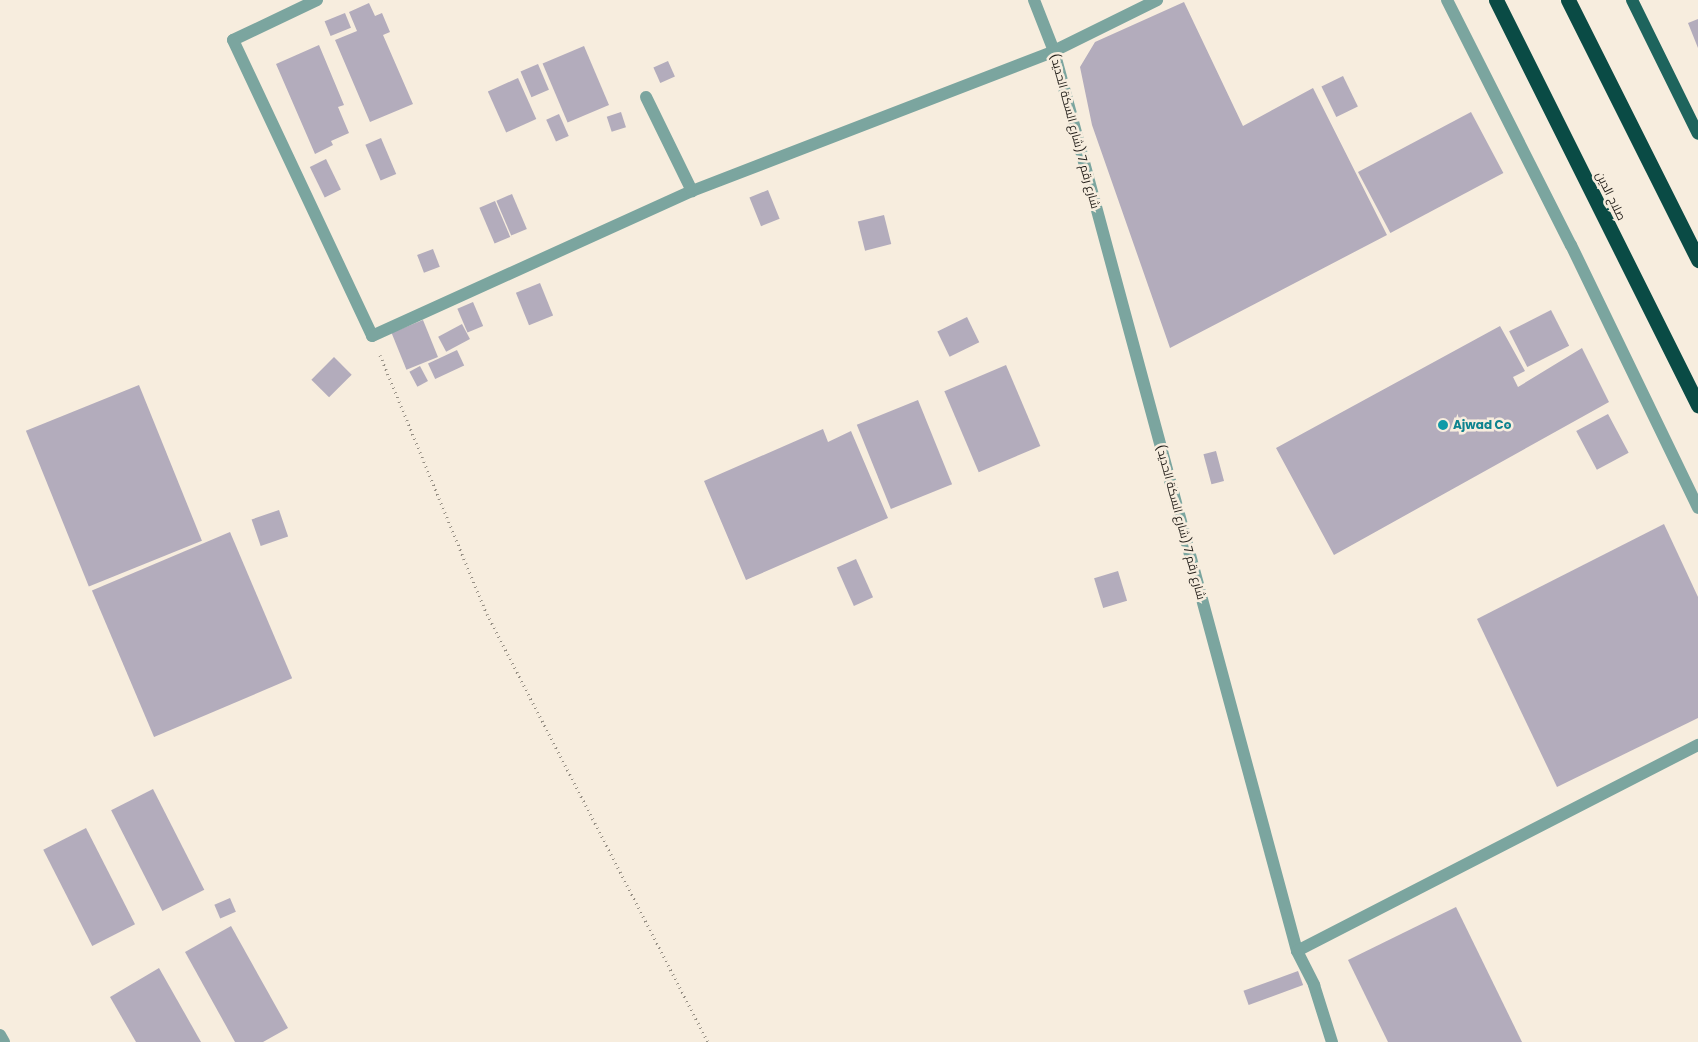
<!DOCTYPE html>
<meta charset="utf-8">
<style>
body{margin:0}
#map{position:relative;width:1698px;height:1042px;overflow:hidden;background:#f7edde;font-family:Poppins,Cairo,sans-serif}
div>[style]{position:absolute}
.building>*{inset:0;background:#b3acbc;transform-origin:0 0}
.path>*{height:3px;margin-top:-1.5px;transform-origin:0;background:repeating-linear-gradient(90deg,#979085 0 1px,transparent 0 5px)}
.minor>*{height:12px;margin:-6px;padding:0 6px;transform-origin:6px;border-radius:6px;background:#7ba59f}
.major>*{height:12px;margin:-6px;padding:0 6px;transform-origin:6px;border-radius:6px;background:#1e645d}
.highway>*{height:15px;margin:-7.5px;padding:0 7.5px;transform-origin:7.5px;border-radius:7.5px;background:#0a4b45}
.dots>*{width:14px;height:14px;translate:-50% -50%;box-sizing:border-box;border:2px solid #f7edde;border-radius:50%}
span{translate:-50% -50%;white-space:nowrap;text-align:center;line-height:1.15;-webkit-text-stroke:5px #f7edde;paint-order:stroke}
.street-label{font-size:12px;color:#211d18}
.culture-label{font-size:12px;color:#0d838f;font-weight:700}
.left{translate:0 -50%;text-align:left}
</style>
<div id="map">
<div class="building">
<div style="clip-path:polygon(1184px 2px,1243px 126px,1313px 88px,1387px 235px,1170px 348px,1092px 125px,1080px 67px,1095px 42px)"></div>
<div style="clip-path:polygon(369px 3px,375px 16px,382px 13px,390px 32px,383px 35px,413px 104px,370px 122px,335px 40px,357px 31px,349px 12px)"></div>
<div style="left:345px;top:13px;width:16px;height:22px;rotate:68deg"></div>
<div style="clip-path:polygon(1698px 19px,1698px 48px,1688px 23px)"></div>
<div style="clip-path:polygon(319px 45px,344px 105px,338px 107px,349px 133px,331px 141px,333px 145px,315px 154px,276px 64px)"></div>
<div style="left:584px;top:46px;width:64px;height:45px;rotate:67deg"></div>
<div style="left:668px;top:61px;width:17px;height:16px;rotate:66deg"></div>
<div style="left:538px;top:64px;width:28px;height:19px;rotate:67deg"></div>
<div style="left:1343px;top:76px;width:34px;height:24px;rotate:64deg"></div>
<div style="left:518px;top:78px;width:45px;height:33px;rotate:66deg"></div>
<div style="left:621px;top:112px;width:16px;height:15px;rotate:72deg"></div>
<div style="left:1471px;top:112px;width:69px;height:128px;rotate:62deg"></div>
<div style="left:559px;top:114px;width:24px;height:14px;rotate:66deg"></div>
<div style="left:381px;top:138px;width:39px;height:17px;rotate:67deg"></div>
<div style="left:326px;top:159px;width:34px;height:18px;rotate:64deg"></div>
<div style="left:768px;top:190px;width:31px;height:20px;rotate:68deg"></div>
<div style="left:512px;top:194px;width:38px;height:17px;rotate:67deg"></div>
<div style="left:495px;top:201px;width:39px;height:17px;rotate:67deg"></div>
<div style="left:884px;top:215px;width:30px;height:27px;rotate:76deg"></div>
<div style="left:433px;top:249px;width:19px;height:17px;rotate:69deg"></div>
<div style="left:540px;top:283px;width:35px;height:26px;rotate:68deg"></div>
<div style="left:473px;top:302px;width:26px;height:17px;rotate:67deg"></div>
<div style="left:1551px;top:310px;width:40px;height:47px;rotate:63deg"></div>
<div style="left:967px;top:317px;width:28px;height:33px;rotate:64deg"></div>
<div style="left:423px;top:320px;width:40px;height:34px;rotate:68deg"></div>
<div style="left:462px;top:324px;width:17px;height:27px;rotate:62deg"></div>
<div style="clip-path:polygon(1500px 326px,1525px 371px,1513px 377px,1518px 387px,1582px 348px,1609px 402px,1334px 555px,1276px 448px)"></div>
<div style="left:457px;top:350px;width:17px;height:32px;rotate:65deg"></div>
<div style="left:334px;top:357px;width:25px;height:32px;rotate:45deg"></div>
<div style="left:1006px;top:365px;width:88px;height:67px;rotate:67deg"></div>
<div style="left:420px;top:366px;width:17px;height:12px;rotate:62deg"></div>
<div style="left:139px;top:385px;width:168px;height:122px;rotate:68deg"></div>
<div style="left:918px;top:400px;width:91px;height:66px;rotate:68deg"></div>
<div style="left:1608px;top:414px;width:44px;height:36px;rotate:62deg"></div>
<div style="clip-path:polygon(823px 429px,828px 442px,851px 431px,888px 518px,746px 580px,704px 481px)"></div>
<div style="left:1216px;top:451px;width:31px;height:13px;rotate:75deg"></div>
<div style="left:279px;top:510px;width:28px;height:29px;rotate:71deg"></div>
<div style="clip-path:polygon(1664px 524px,1698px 597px,1698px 718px,1557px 787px,1477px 619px)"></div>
<div style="left:230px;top:532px;width:159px;height:150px;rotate:67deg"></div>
<div style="left:856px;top:559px;width:42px;height:21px;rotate:66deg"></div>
<div style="left:1118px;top:571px;width:31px;height:25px;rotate:73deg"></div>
<div style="left:153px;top:789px;width:113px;height:47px;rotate:63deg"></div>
<div style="left:86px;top:828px;width:108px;height:48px;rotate:63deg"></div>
<div style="left:230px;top:898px;width:15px;height:17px;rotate:67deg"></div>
<div style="clip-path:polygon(1456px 907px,1522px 1042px,1388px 1042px,1348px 960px)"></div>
<div style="clip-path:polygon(231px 926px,288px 1028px,263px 1042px,235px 1042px,185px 952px)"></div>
<div style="clip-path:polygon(159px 968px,201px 1042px,136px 1042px,110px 997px)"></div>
<div style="left:1298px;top:971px;width:15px;height:58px;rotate:70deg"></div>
</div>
<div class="path">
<div style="left:380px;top:355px;width:280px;rotate:67.6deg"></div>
<div style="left:487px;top:614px;width:482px;rotate:62.7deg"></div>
</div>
<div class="minor">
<div style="left:317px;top:0;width:93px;rotate:154.5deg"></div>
<div style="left:233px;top:40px;width:327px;rotate:64.8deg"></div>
<div style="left:372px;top:336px;width:351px;rotate:-24.4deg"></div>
<div style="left:692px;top:191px;width:388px;rotate:-21.1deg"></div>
<div style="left:1054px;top:51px;width:115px;rotate:-26.3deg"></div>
<div style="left:1034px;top:0;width:55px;rotate:68.6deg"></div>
<div style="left:1054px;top:51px;width:932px;rotate:74.89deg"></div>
<div style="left:1297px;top:951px;width:38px;rotate:63deg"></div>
<div style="left:1314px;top:985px;width:60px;rotate:72.5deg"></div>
<div style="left:1447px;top:0;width:275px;rotate:63.2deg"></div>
<div style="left:1571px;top:245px;width:292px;rotate:64.2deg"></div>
<div style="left:646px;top:97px;width:105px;rotate:63.9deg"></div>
<div style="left:1297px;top:951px;width:451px;rotate:-27.2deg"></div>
<div style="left:0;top:1035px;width:8px;rotate:60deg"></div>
</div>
<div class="major">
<div style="left:1632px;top:0;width:149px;rotate:63.8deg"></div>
</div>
<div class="highway">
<div style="left:1496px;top:0;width:453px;rotate:63.5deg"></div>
<div style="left:1568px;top:0;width:291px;rotate:63.4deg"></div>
</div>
<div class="dots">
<div style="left:1443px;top:425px;background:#0f9aa8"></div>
</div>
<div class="street-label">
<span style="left:1075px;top:131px;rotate:75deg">شارع رقم 7 (شارع السكة الحديد)</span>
<span style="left:1611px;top:196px;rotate:64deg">صلاح الدين</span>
<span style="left:1181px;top:522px;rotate:75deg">شارع رقم 7 (شارع السكة الحديد)</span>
</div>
<div class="culture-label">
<span class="left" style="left:1453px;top:425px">Ajwad Co</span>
</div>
</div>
